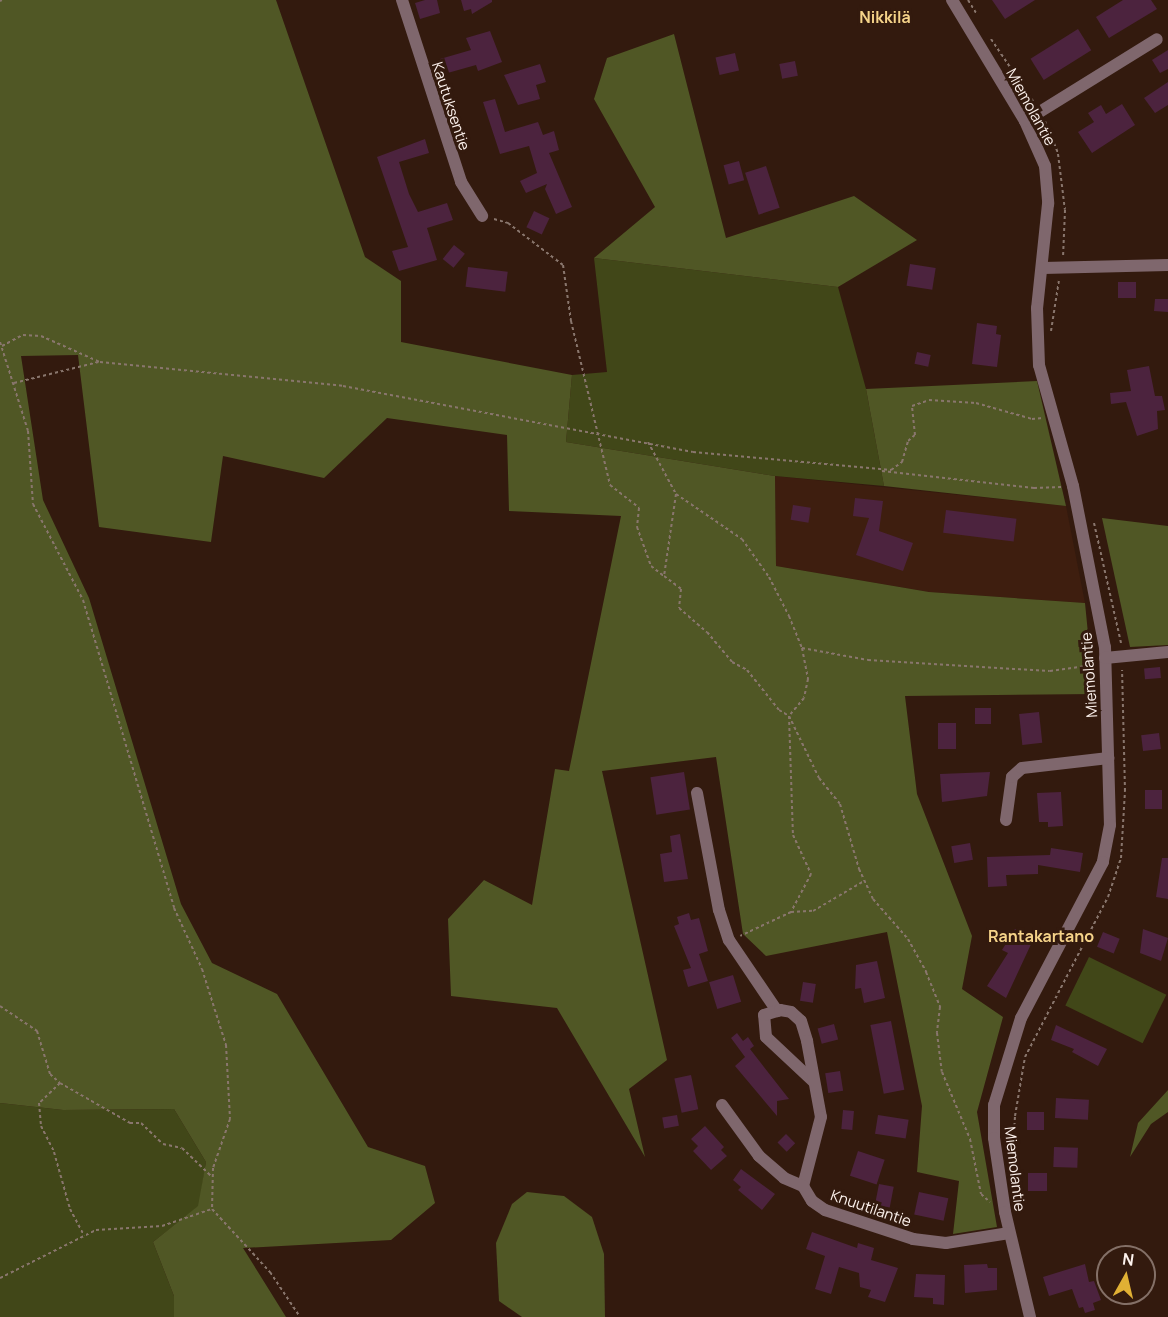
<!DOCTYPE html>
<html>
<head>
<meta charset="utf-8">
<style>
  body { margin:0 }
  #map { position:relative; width:1168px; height:1317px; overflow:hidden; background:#331a0e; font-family:Manrope,sans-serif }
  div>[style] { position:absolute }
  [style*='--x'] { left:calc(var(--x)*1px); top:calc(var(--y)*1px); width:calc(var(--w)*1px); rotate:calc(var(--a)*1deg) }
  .built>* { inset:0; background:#3e1e0f }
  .green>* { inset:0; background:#414718; transform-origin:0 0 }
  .forest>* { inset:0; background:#505725 }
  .building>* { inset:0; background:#4c233e; transform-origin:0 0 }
  .path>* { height:2px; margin-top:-1px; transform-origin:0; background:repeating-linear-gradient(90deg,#89766d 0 3px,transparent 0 6px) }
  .street>* { height:12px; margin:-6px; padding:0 6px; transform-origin:6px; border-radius:6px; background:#7f676d }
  span { translate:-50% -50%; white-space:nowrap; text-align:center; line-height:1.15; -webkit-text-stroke:6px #331a0e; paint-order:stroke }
  .street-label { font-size:15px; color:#fdf2ed }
  .neighbourhood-label { font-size:16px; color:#f5d389; font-weight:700 }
  .north { position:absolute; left:1096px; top:1245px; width:60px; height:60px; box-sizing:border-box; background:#331a0e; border:2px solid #847067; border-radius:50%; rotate:8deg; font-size:16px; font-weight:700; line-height:24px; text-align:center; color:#fdf2ed }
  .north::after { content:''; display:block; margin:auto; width:21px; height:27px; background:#e0b034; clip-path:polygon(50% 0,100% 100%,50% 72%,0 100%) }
</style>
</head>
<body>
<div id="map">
  <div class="built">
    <i style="clip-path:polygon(775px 476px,1066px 506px,1085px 603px,929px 592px,776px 566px)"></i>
  </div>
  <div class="green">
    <i style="clip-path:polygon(594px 258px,838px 287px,866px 389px,884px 486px,775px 476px,566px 442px,572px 375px,607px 372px)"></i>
    <i style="left:1089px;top:957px;width:86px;height:54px;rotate:26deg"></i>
    <i style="clip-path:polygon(0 1103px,63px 1110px,174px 1109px,206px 1162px,199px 1206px,153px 1242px,174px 1296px,174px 1317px,0 1317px)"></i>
  </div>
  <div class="forest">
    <i style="clip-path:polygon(0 0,276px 0,365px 257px,401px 281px,401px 342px,572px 375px,566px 442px,775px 476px,776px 566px,929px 592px,1085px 603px,1094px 694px,905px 696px,917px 794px,972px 936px,962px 989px,1003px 1017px,977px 1112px,997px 1227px,953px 1234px,959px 1181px,917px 1172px,922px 1106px,887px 932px,766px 956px,743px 934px,716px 757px,602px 771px,667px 1060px,629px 1089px,645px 1157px,557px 1008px,451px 996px,448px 919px,484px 880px,532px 905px,555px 769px,569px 771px,621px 516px,509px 511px,507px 435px,387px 418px,324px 478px,223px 456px,211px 542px,99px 527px,78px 355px,21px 356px,43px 500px,89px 598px,181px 904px,212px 963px,277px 994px,368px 1147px,425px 1166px,435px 1203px,391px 1240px,243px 1248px,286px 1317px,174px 1317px,174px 1296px,153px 1242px,198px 1206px,206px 1162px,174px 1109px,63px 1110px,0 1103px)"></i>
    <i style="clip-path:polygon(674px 34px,726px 238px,854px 196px,917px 240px,838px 287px,594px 258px,655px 207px,594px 99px,607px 58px)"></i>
    <i style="clip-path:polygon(1037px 381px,1066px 506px,884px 486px,866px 389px)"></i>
    <i style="clip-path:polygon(1102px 518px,1168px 526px,1168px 645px,1130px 647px)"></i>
    <i style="clip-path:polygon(1168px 1090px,1168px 1112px,1151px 1124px,1130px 1157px,1138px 1123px)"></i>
    <i style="clip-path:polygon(527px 1192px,564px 1196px,592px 1217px,604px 1254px,605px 1317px,522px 1317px,499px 1301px,496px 1243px,512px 1204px)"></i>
  </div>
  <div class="building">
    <i style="clip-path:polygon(425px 0,437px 0,440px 13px,420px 19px,415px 3px)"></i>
    <i style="clip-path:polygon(461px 0,492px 0,492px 2px,472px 14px,471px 9px,464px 11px)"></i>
    <i style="clip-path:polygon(992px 0,1035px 0,1005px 19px)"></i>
    <i style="clip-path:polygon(1123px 0,1151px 0,1157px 9px,1109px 38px,1096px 17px)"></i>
    <i style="left:1078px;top:29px;width:25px;height:56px;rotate:58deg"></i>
    <i style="clip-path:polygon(490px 31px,502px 62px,478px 71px,476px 65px,444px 74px,440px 59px,471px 50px,466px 38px)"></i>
    <i style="clip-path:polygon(1168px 50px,1168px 69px,1160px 73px,1152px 60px)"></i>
    <i style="left:735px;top:53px;width:18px;height:20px;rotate:77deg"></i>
    <i style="left:795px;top:61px;width:15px;height:16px;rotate:79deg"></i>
    <i style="clip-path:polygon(540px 64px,546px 82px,536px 85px,540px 99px,518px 105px,504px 75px)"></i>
    <i style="clip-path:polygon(1168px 82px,1168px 105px,1155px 113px,1144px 98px)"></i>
    <i style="clip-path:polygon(495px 99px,505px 132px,538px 122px,543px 135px,554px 131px,559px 150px,549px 153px,572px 207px,556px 214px,545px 189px,547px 184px,526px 193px,520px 181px,537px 173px,529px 146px,500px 154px,483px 102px)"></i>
    <i style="clip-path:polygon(1122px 104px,1135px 125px,1092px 153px,1078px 132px,1094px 122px,1088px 113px,1101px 105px,1106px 114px)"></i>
    <i style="clip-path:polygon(425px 139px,429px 153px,399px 162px,409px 194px,418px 212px,447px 203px,453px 220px,427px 228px,437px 260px,399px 271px,392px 251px,408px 247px,377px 157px)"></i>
    <i style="left:739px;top:161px;width:20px;height:16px;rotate:75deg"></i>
    <i style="left:766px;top:166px;width:44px;height:22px;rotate:72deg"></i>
    <i style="left:534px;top:211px;width:17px;height:18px;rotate:25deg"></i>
    <i style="left:454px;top:245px;width:14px;height:18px;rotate:39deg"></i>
    <i style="left:910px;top:264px;width:26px;height:22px;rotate:9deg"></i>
    <i style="left:468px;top:267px;width:40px;height:20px;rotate:7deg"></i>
    <i style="left:1118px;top:282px;width:18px;height:16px"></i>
    <i style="clip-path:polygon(1155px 299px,1168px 299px,1168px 312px,1154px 311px)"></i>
    <i style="clip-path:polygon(977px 323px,997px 326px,996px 334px,1001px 335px,997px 367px,972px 364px)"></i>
    <i style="left:917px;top:352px;width:14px;height:12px;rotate:12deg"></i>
    <i style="clip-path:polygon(1149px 366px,1155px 396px,1162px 396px,1165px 410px,1157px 411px,1158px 429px,1137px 436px,1126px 402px,1111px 404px,1110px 393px,1131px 391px,1127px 370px)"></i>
    <i style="clip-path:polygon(855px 498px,883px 501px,879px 531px,913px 543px,903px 571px,856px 555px,869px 518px,853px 516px)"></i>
    <i style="left:793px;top:505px;width:18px;height:15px;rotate:9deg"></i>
    <i style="left:946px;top:510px;width:71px;height:23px;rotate:7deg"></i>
    <i style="left:1160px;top:667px;width:11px;height:16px;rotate:85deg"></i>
    <i style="left:991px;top:708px;width:16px;height:16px;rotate:90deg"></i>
    <i style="left:1039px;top:712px;width:31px;height:20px;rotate:84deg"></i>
    <i style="left:938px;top:723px;width:18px;height:26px"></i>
    <i style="left:1159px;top:733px;width:16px;height:18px;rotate:83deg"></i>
    <i style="left:684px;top:772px;width:38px;height:34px;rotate:81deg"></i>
    <i style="clip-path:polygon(990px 772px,987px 796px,942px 802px,940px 774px)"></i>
    <i style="left:1145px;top:790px;width:17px;height:19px"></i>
    <i style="clip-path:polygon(1061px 792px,1063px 826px,1048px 827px,1048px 822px,1039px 822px,1037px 793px)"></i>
    <i style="clip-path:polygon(680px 834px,688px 879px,664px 882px,660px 854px,672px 852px,670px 836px)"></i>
    <i style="left:970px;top:843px;width:17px;height:19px;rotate:80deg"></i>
    <i style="clip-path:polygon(1051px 848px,1083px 853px,1080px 872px,1038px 865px,1038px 874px,1006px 875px,1007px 886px,988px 887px,987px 857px,1050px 855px)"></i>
    <i style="clip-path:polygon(1162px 858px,1168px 858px,1168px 899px,1156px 897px)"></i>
    <i style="clip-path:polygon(689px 913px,691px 920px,699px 918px,708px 951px,699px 954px,708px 981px,688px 987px,683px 970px,691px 968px,674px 926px,679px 924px,677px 917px)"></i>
    <i style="clip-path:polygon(1015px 929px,1033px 940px,1006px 998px,987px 986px,1008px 953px,1002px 950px)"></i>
    <i style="clip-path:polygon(1143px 929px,1168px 938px,1161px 961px,1140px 953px)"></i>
    <i style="left:1103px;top:932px;width:18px;height:16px;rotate:22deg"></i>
    <i style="clip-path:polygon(877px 961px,885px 998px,864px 1003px,861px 988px,855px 989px,856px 965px)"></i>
    <i style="left:733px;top:975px;width:28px;height:25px;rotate:73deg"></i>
    <i style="left:803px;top:982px;width:13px;height:19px;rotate:9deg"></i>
    <i style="left:891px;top:1021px;width:70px;height:21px;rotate:79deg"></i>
    <i style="left:834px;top:1024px;width:16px;height:17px;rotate:75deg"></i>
    <i style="clip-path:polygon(1056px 1025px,1107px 1049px,1098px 1066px,1072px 1052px,1074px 1049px,1051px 1040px)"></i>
    <i style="clip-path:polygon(737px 1033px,743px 1041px,748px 1037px,754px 1046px,750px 1049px,789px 1099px,777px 1101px,777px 1116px,735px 1066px,745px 1057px,731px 1038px)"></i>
    <i style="left:840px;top:1071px;width:20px;height:15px;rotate:81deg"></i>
    <i style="left:691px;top:1075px;width:35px;height:17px;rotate:78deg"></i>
    <i style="left:1056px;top:1098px;width:33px;height:20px;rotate:3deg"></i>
    <i style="left:843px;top:1110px;width:11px;height:19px;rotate:5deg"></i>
    <i style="left:1027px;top:1112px;width:17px;height:18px"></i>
    <i style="left:677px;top:1115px;width:11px;height:15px;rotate:80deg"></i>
    <i style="left:878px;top:1115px;width:31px;height:19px;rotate:9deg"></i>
    <i style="clip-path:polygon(705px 1126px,724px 1147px,721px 1150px,727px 1156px,711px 1170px,693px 1151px,698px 1146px,691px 1139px)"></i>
    <i style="left:786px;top:1134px;width:13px;height:12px;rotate:45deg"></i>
    <i style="left:1054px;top:1147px;width:24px;height:20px;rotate:2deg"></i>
    <i style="left:858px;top:1151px;width:28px;height:26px;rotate:18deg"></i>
    <i style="clip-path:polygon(741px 1169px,775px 1194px,762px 1210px,738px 1190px,741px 1187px,733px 1180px)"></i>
    <i style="left:1028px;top:1173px;width:19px;height:18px"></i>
    <i style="left:879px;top:1184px;width:15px;height:21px;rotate:11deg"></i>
    <i style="left:919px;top:1192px;width:30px;height:23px;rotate:12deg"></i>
    <i style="clip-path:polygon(812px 1232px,857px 1248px,858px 1243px,874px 1248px,871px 1260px,898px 1268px,885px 1302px,868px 1297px,871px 1290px,860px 1287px,859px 1273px,839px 1267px,831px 1294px,815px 1289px,825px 1256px,806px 1249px)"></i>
    <i style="clip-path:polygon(987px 1264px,988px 1268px,997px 1268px,997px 1290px,965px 1293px,964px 1265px)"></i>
    <i style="clip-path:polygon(1085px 1264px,1089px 1282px,1094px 1281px,1101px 1300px,1093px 1303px,1095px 1310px,1085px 1313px,1083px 1307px,1079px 1308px,1072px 1289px,1049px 1296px,1043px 1277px)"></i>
    <i style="clip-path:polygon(916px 1274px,945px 1275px,944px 1305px,933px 1304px,933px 1298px,914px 1297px)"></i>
  </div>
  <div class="path">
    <i style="--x:968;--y:0;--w:15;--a:58"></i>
    <i style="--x:0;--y:1;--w:2;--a:-27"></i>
    <i style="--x:991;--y:39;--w:75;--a:55.9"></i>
    <i style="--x:1045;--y:121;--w:35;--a:68"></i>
    <i style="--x:1058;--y:154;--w:56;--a:82.9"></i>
    <i style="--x:1065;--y:210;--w:47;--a:92.4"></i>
    <i style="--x:494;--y:219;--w:15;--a:16"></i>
    <i style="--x:508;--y:223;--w:69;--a:37.4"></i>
    <i style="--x:563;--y:265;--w:57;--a:81.9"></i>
    <i style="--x:571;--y:321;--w:169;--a:76.6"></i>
    <i style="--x:610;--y:485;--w:37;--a:38"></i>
    <i style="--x:639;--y:508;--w:19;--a:96"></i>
    <i style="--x:637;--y:527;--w:41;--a:70.3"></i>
    <i style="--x:651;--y:566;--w:16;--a:38"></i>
    <i style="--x:1051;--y:331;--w:52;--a:-81.1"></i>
    <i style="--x:0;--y:342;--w:93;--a:72.5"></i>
    <i style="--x:28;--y:431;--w:73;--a:86.1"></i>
    <i style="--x:33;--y:504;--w:108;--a:62.5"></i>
    <i style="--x:83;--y:600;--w:321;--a:73.5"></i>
    <i style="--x:174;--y:908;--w:67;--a:65.3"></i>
    <i style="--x:202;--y:969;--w:80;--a:72.5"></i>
    <i style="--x:226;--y:1045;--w:74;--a:86.9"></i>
    <i style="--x:230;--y:1119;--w:52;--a:109.1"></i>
    <i style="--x:213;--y:1168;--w:41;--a:91.4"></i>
    <i style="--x:212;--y:1209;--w:86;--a:47.4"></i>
    <i style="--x:270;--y:1272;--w:54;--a:56.3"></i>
    <i style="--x:2;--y:346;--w:24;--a:-28"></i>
    <i style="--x:23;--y:335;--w:18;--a:3"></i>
    <i style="--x:41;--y:336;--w:64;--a:23.8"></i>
    <i style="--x:100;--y:362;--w:244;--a:5.6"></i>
    <i style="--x:343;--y:386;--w:356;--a:10.7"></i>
    <i style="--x:693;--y:452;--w:199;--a:5.2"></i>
    <i style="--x:891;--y:470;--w:14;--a:-36"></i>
    <i style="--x:902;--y:462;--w:22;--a:-74"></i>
    <i style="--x:908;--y:441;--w:9;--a:-41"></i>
    <i style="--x:915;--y:435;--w:29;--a:-96"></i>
    <i style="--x:912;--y:406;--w:18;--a:-19"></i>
    <i style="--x:929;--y:400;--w:47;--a:3.7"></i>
    <i style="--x:976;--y:403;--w:58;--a:15.9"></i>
    <i style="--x:1032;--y:419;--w:11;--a:-5"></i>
    <i style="--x:14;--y:383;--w:87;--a:-14"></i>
    <i style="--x:648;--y:442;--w:59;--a:61.7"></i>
    <i style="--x:676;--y:494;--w:80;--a:34.3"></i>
    <i style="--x:742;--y:539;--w:47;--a:54.6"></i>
    <i style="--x:769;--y:577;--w:44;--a:62.9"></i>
    <i style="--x:789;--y:616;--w:35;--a:68"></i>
    <i style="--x:802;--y:648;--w:32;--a:79"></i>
    <i style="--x:808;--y:679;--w:19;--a:102"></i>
    <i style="--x:804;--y:698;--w:23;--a:130"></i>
    <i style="--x:789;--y:716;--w:69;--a:64.2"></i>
    <i style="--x:819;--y:778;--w:33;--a:51"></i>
    <i style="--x:840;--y:804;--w:68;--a:73.7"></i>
    <i style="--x:859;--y:869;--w:33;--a:65"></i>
    <i style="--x:873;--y:899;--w:53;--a:48.8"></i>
    <i style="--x:908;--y:939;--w:38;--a:61"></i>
    <i style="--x:926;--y:972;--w:38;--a:68"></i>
    <i style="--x:940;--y:1007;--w:26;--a:97"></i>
    <i style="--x:937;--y:1033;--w:39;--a:83"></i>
    <i style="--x:942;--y:1072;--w:73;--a:67.3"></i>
    <i style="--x:970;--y:1139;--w:56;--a:78.7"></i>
    <i style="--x:981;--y:1194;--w:12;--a:42"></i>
    <i style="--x:882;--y:471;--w:153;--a:6.4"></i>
    <i style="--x:1034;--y:488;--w:27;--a:-2"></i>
    <i style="--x:676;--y:494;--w:83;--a:98.3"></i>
    <i style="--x:664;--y:576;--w:21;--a:37"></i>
    <i style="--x:681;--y:589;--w:19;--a:96"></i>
    <i style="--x:679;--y:608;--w:37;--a:41"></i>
    <i style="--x:707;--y:632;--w:39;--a:50"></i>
    <i style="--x:732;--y:662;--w:17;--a:28"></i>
    <i style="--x:747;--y:670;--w:51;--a:51.3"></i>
    <i style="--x:779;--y:710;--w:12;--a:31"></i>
    <i style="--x:789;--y:716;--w:119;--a:88.1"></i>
    <i style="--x:793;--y:835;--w:43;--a:65.2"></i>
    <i style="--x:811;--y:874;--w:43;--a:117.8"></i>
    <i style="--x:791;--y:912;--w:56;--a:154.8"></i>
    <i style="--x:1094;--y:523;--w:123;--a:77.3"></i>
    <i style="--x:802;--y:648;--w:67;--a:10.3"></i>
    <i style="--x:868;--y:660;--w:182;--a:3.5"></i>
    <i style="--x:1050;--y:671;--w:44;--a:-7.8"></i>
    <i style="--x:791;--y:912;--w:22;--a:-3"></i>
    <i style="--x:813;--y:911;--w:59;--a:-30.5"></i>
    <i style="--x:0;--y:1006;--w:45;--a:34"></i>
    <i style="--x:37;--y:1031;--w:45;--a:73.2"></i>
    <i style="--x:50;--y:1074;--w:13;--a:42"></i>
    <i style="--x:60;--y:1083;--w:81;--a:29.7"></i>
    <i style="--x:130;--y:1123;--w:11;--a:0"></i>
    <i style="--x:141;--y:1123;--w:30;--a:44"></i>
    <i style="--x:163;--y:1144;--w:19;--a:12"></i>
    <i style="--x:182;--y:1148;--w:40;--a:44"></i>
    <i style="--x:60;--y:1083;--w:29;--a:136"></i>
    <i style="--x:39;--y:1103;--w:23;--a:85"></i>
    <i style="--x:41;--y:1126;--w:29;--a:63"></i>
    <i style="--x:54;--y:1152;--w:59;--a:74.3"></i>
    <i style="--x:70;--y:1209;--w:30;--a:62"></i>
    <i style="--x:1012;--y:1168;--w:52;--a:-86.7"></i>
    <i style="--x:1015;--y:1116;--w:60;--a:-80.4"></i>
    <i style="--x:1025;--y:1057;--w:180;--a:-62.6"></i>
    <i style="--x:1108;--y:897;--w:41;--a:-71.6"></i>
    <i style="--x:1121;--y:858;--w:67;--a:-86.6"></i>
    <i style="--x:1125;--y:791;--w:121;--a:-91.4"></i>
    <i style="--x:0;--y:1278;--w:107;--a:-26.6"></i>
    <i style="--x:96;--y:1230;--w:66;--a:-3.5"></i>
    <i style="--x:162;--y:1226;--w:53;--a:-18.8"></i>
  </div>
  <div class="street">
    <i style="--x:402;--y:0;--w:191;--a:72"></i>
    <i style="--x:461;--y:182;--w:40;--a:58"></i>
    <i style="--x:952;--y:0;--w:141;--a:58.9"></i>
    <i style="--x:1025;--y:121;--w:49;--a:66"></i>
    <i style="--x:1045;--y:166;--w:38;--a:85"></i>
    <i style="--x:1048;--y:204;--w:105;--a:96"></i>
    <i style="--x:1037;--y:308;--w:57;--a:88"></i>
    <i style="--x:1039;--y:365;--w:126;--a:74.3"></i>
    <i style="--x:1073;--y:486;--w:164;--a:78.8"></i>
    <i style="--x:1105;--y:647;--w:178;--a:88.4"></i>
    <i style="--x:1110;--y:825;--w:38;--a:101"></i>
    <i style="--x:1103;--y:862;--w:176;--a:117.7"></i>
    <i style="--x:1021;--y:1018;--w:91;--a:107.2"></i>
    <i style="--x:994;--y:1105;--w:33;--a:90"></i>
    <i style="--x:994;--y:1138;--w:75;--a:81.5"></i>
    <i style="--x:1005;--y:1212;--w:108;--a:76.6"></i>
    <i style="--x:1025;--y:121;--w:155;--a:-31.8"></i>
    <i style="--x:1043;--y:268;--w:125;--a:-1.4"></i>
    <i style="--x:1105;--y:658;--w:63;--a:-5.4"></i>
    <i style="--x:697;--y:793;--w:119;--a:79.4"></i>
    <i style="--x:719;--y:910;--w:32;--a:72"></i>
    <i style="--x:729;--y:940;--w:86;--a:55.9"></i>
    <i style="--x:1006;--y:820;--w:43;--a:-82.1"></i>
    <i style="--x:1012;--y:777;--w:13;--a:-42"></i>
    <i style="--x:1022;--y:768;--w:87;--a:-6.6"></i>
    <i style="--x:814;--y:1082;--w:66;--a:-136.8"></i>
    <i style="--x:766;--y:1037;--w:22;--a:-95"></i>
    <i style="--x:764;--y:1015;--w:17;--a:-17"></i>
    <i style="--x:780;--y:1010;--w:11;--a:10"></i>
    <i style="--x:791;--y:1012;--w:13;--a:42"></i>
    <i style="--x:801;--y:1021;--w:21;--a:73"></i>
    <i style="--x:807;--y:1041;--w:77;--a:79.6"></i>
    <i style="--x:821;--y:1117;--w:71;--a:104.6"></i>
    <i style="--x:803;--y:1186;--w:17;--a:59"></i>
    <i style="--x:812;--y:1201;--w:16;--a:35"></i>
    <i style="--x:825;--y:1210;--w:93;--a:18.2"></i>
    <i style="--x:913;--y:1239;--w:33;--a:7"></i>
    <i style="--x:946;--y:1243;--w:64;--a:-9"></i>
    <i style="--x:722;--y:1105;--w:63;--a:54"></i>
    <i style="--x:759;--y:1156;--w:33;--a:41"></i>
    <i style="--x:784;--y:1178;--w:21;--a:23"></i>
  </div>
  <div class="street-label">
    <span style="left:451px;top:106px;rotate:72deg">Kautuksentie</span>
    <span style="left:1031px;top:107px;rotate:61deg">Miemolantie</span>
    <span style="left:1089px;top:675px;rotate:-94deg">Miemolantie</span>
    <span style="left:1015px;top:1169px;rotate:83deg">Miemolantie</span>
    <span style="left:871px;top:1208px;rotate:19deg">Knuutilantie</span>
  </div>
  <div class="neighbourhood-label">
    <span style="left:885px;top:17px">Nikkilä</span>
    <span style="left:1041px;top:936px">Rantakartano</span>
  </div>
  <div class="north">N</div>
</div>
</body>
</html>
